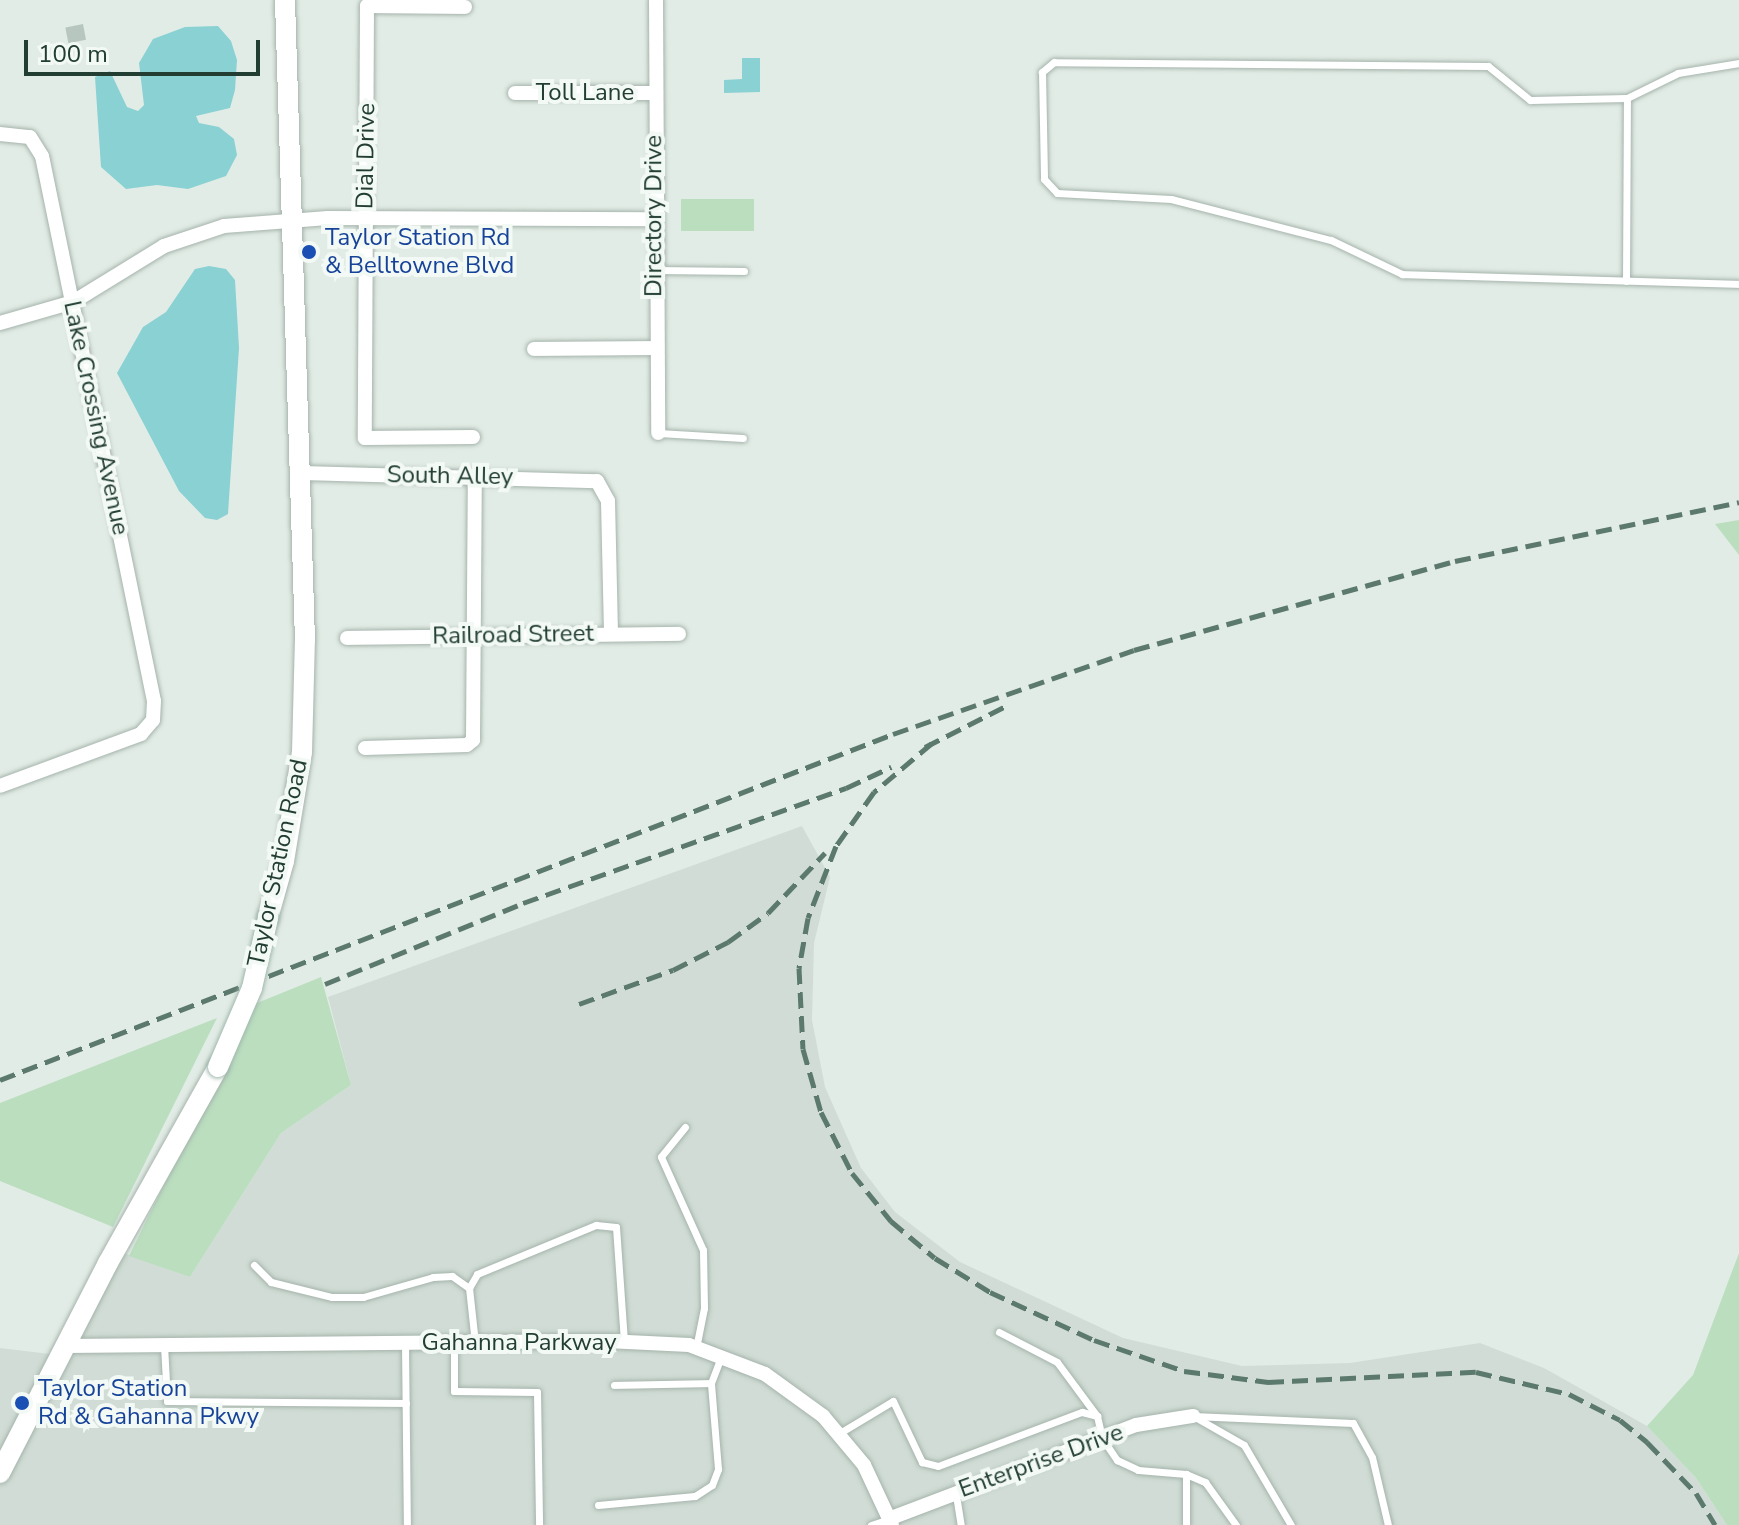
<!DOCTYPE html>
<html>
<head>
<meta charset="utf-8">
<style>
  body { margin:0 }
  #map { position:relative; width:1739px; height:1525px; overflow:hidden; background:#e2ece6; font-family:"Nunito Sans",sans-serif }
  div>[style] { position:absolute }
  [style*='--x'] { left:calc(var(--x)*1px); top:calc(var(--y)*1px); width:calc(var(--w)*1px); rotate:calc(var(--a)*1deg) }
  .built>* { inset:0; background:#d0dcd5 }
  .green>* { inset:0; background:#bbdebf; transform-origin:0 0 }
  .water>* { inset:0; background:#89d1d2 }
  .building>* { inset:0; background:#b7c7bf; transform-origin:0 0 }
  .roads { filter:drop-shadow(0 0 2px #a5b4ac) drop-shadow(0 0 2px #a5b4ac) }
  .service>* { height:7px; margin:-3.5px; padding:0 3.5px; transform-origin:3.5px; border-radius:3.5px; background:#fff }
  .minor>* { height:14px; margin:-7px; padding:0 7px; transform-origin:7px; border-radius:7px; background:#fff }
  .secondary>* { height:20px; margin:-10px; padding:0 10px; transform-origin:10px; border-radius:10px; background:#fff }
  .rail>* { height:5px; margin-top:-2.5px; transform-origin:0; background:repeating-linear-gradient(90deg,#5c796e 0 16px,transparent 0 24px) }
  .bridges { filter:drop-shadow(0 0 2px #a0b8ad) drop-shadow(0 0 2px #a0b8ad) }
  .secondary-bridge>* { height:20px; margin:-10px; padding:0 10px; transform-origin:10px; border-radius:10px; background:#fff }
  .dots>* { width:22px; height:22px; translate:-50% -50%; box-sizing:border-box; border:4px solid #f3f9f5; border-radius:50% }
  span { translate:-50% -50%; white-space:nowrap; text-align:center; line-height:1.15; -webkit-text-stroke:8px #f3f9f5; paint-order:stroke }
  .street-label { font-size:24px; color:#223e32 }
  .transit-label { font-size:24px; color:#164399 }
  .left { translate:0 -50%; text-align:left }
  .scale { position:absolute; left:24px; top:40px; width:236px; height:36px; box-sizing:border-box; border:4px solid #223e32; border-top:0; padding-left:10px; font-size:24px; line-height:28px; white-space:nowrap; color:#223e32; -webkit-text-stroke:6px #f3f9f5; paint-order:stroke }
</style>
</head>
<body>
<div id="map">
  <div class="built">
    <i style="clip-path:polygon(802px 826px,830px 877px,814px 943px,812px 1020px,825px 1087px,861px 1168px,895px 1212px,960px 1262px,1123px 1338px,1242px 1366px,1350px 1363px,1480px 1343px,1544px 1368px,1647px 1426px,1696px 1478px,1727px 1525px,0 1525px,0 1348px,50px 1354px,107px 1247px,190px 1277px,281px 1133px,351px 1085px,328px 997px)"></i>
  </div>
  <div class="green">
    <i style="left:754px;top:199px;width:32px;height:73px;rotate:90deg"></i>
    <i style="clip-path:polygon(1739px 520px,1739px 555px,1715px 524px)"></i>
    <i style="clip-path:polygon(321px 977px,351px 1085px,281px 1133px,190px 1277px,129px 1256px,252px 1005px)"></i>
    <i style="clip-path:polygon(217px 1018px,113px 1227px,0 1181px,0 1103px)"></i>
    <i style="clip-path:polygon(1739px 1253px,1739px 1525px,1727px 1525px,1696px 1478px,1647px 1426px,1693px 1375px)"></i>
  </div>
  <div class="water">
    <i style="clip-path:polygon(218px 26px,231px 41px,237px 60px,235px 90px,230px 108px,196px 116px,199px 123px,219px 127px,234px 139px,237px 155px,226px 176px,188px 189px,157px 185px,126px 189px,101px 167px,95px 77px,110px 71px,127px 107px,138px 111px,144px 105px,139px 63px,153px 39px,185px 27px)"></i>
    <i style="clip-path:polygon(742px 58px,760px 58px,760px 92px,724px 93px,724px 80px,742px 79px)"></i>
    <i style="clip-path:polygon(209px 266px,226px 269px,235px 280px,239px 348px,228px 514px,217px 520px,205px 518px,179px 491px,117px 373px,143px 327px,166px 312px,195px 269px)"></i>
  </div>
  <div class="building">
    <i style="left:83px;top:24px;width:16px;height:18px;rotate:79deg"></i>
  </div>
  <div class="roads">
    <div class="service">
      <i style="--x:1739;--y:63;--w:62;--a:170.7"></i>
      <i style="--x:1678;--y:73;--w:57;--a:153.9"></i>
      <i style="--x:1627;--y:98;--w:97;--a:178.8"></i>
      <i style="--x:1530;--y:100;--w:54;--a:-141"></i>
      <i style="--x:1488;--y:66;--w:434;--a:-179.5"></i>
      <i style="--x:1054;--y:62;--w:16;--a:140"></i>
      <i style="--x:1042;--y:72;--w:107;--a:88.9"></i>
      <i style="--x:1044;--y:179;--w:19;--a:47"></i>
      <i style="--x:1057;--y:193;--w:114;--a:3"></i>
      <i style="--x:1171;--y:199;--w:165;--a:14.4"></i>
      <i style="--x:1331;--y:240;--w:79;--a:25.6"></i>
      <i style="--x:1402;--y:274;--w:337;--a:1.7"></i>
      <i style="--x:658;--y:270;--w:86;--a:0.7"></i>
      <i style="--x:1626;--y:281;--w:183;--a:-89.7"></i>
      <i style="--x:658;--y:433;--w:85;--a:3.4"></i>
      <i style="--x:685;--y:1127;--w:38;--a:129"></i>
      <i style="--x:661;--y:1157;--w:102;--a:65.7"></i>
      <i style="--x:703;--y:1250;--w:58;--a:89"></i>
      <i style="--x:704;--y:1308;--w:41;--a:101.3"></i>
      <i style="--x:254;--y:1265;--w:24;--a:45"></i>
      <i style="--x:271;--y:1282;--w:63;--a:13.8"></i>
      <i style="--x:332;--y:1297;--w:31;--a:0"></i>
      <i style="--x:363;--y:1297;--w:73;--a:-15.9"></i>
      <i style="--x:433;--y:1277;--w:19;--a:-3"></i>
      <i style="--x:452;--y:1276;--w:21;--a:35"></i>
      <i style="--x:999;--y:1332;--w:65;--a:27.3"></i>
      <i style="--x:1057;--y:1362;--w:67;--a:53.5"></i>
      <i style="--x:405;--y:1343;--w:182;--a:89.4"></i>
      <i style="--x:454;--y:1343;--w:48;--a:90"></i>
      <i style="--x:454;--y:1391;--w:83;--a:0.7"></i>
      <i style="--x:537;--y:1392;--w:133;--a:89.1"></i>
      <i style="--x:475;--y:1343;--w:55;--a:-96.2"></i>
      <i style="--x:469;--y:1288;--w:16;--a:-60"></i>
      <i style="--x:477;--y:1274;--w:129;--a:-22.4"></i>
      <i style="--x:596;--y:1225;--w:20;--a:6"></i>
      <i style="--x:616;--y:1227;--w:115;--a:86"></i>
      <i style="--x:164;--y:1345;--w:56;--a:86.9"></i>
      <i style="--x:167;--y:1401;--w:239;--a:0.5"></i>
      <i style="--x:614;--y:1385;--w:97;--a:-1.2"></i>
      <i style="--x:1193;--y:1416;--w:160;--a:2.5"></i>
      <i style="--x:1353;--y:1423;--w:39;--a:61"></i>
      <i style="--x:1372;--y:1457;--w:70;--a:76.8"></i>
      <i style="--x:1195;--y:1417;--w:56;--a:29.7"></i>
      <i style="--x:1244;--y:1445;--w:93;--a:59.6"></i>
      <i style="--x:838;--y:1434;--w:64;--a:-31"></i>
      <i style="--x:893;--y:1401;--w:68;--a:64.6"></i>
      <i style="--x:922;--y:1462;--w:16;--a:14"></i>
      <i style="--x:938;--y:1466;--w:154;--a:-20.6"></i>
      <i style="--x:1082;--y:1412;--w:16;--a:15"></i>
      <i style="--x:1097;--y:1416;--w:23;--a:77"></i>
      <i style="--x:1102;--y:1438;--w:27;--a:56"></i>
      <i style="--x:1117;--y:1460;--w:23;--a:25"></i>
      <i style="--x:1138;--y:1470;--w:48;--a:4.8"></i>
      <i style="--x:1186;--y:1474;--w:21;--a:23"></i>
      <i style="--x:1205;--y:1482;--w:53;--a:54.2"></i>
      <i style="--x:956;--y:1495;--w:30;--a:81"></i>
      <i style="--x:598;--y:1505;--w:97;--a:-5.3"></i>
      <i style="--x:695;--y:1496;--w:20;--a:-33"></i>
      <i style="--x:712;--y:1485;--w:17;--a:-69"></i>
      <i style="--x:718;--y:1469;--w:86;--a:-94.7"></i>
      <i style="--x:711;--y:1383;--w:28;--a:-69"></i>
      <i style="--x:871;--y:1525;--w:19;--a:-18"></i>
      <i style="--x:1186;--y:1525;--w:51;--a:-90"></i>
    </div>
    <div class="minor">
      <i style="--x:656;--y:0;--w:433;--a:89.7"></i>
      <i style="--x:465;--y:7;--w:98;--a:-179.4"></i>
      <i style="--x:367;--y:6;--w:432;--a:90.3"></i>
      <i style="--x:365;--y:438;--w:108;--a:-0.5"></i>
      <i style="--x:515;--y:93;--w:140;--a:0"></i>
      <i style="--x:0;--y:134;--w:30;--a:6"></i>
      <i style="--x:30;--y:137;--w:22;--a:58"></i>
      <i style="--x:42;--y:156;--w:556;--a:78.39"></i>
      <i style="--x:154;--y:701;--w:19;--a:93"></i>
      <i style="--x:153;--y:720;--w:18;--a:131"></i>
      <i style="--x:141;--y:734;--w:150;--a:159.8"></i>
      <i style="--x:0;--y:323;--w:76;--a:-16"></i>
      <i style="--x:73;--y:302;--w:107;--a:-31.6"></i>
      <i style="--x:164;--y:246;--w:63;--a:-18.4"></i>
      <i style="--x:224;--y:226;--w:104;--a:-4.4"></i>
      <i style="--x:328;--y:218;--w:325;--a:0.2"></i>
      <i style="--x:534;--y:349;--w:120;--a:-0.5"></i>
      <i style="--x:302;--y:473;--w:295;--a:1.6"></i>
      <i style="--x:597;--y:481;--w:23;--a:61"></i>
      <i style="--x:608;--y:501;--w:133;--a:88.7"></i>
      <i style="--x:347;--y:638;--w:332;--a:-0.7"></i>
      <i style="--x:365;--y:748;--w:102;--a:-1.7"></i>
      <i style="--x:467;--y:745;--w:8;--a:-40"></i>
      <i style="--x:473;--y:740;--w:264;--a:-89.6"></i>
      <i style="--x:66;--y:1346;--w:541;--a:-0.53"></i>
      <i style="--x:607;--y:1341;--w:82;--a:2.8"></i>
      <i style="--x:689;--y:1345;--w:81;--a:20.9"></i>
      <i style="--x:765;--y:1374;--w:72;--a:35.9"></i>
      <i style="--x:823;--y:1416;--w:64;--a:50.1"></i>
      <i style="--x:864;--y:1465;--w:66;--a:65"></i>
      <i style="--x:891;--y:1518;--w:262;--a:-20.8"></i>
      <i style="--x:1136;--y:1425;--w:58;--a:-9"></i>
    </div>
    <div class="secondary">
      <i style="--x:268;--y:918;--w:59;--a:-74.3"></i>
      <i style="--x:284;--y:861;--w:110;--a:-80.6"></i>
      <i style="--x:302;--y:752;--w:111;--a:-88.5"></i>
      <i style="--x:305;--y:641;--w:641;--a:-91.79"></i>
      <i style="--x:0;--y:1473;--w:236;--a:-62.8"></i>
      <i style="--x:108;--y:1263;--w:225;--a:-60.7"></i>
    </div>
  </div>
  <div class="rail">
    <i style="--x:932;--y:743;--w:76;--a:139.8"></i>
    <i style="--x:874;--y:792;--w:66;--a:125.1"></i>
    <i style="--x:836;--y:846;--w:77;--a:111.3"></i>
    <i style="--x:808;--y:918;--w:51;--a:100.2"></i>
    <i style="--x:799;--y:968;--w:81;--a:87.2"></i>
    <i style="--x:803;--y:1049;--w:66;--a:74.1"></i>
    <i style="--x:821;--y:1112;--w:68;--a:63.1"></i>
    <i style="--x:852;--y:1173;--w:62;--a:50.9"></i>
    <i style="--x:891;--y:1221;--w:57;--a:40.1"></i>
    <i style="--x:935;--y:1258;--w:65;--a:31.7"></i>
    <i style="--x:990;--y:1292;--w:115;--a:24.8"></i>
    <i style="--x:1094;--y:1340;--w:95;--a:19"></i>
    <i style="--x:1184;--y:1371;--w:85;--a:7.5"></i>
    <i style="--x:1268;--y:1382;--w:208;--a:-2.8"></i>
    <i style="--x:1476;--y:1372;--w:96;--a:13.3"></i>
    <i style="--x:1569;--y:1394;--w:57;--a:27"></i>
    <i style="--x:1620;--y:1420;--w:35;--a:39"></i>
    <i style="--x:1647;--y:1442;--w:71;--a:46.1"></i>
    <i style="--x:1696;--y:1493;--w:37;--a:59"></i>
    <i style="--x:925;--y:747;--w:89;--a:-26.9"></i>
    <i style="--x:325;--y:984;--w:214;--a:-22.2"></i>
    <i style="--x:523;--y:903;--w:343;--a:-19.6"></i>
    <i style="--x:846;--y:788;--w:50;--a:-25"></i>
    <i style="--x:579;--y:1004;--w:100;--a:-19.9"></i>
    <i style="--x:673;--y:970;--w:62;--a:-27"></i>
    <i style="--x:728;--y:942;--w:49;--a:-35.9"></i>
    <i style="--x:768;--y:913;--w:83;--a:-46.5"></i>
    <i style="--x:0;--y:1080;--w:958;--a:-21.18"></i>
    <i style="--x:893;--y:734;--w:255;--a:-19.2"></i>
    <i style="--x:1134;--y:650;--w:333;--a:-15.5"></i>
    <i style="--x:1455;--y:561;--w:290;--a:-11.7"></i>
  </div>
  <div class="bridges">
    <div class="secondary-bridge">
      <i style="--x:218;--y:1067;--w:86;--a:-66.7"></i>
      <i style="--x:252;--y:988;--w:72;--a:-77.1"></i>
    </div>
  </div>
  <div class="dots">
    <i style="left:309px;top:252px;background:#1a4fb4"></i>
    <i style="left:22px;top:1403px;background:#1a4fb4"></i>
  </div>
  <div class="street-label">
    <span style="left:585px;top:93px">Toll Lane</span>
    <span style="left:366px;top:156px;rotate:-89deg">Dial Drive</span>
    <span style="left:654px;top:216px;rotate:-90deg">Directory Drive</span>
    <span style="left:96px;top:418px;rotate:78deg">Lake Crossing Avenue</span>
    <span style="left:450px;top:476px;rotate:1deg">South Alley</span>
    <span style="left:513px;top:635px;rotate:-1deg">Railroad Street</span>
    <span style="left:278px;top:863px;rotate:-78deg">Taylor Station Road</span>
    <span style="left:519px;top:1343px">Gahanna Parkway</span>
    <span style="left:1041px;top:1461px;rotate:-20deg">Enterprise Drive</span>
  </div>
  <div class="transit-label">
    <span class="left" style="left:325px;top:252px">Taylor Station Rd<br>&amp; Belltowne Blvd</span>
    <span class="left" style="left:38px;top:1403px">Taylor Station<br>Rd &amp; Gahanna Pkwy</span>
  </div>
  <div class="scale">100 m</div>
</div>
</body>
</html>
